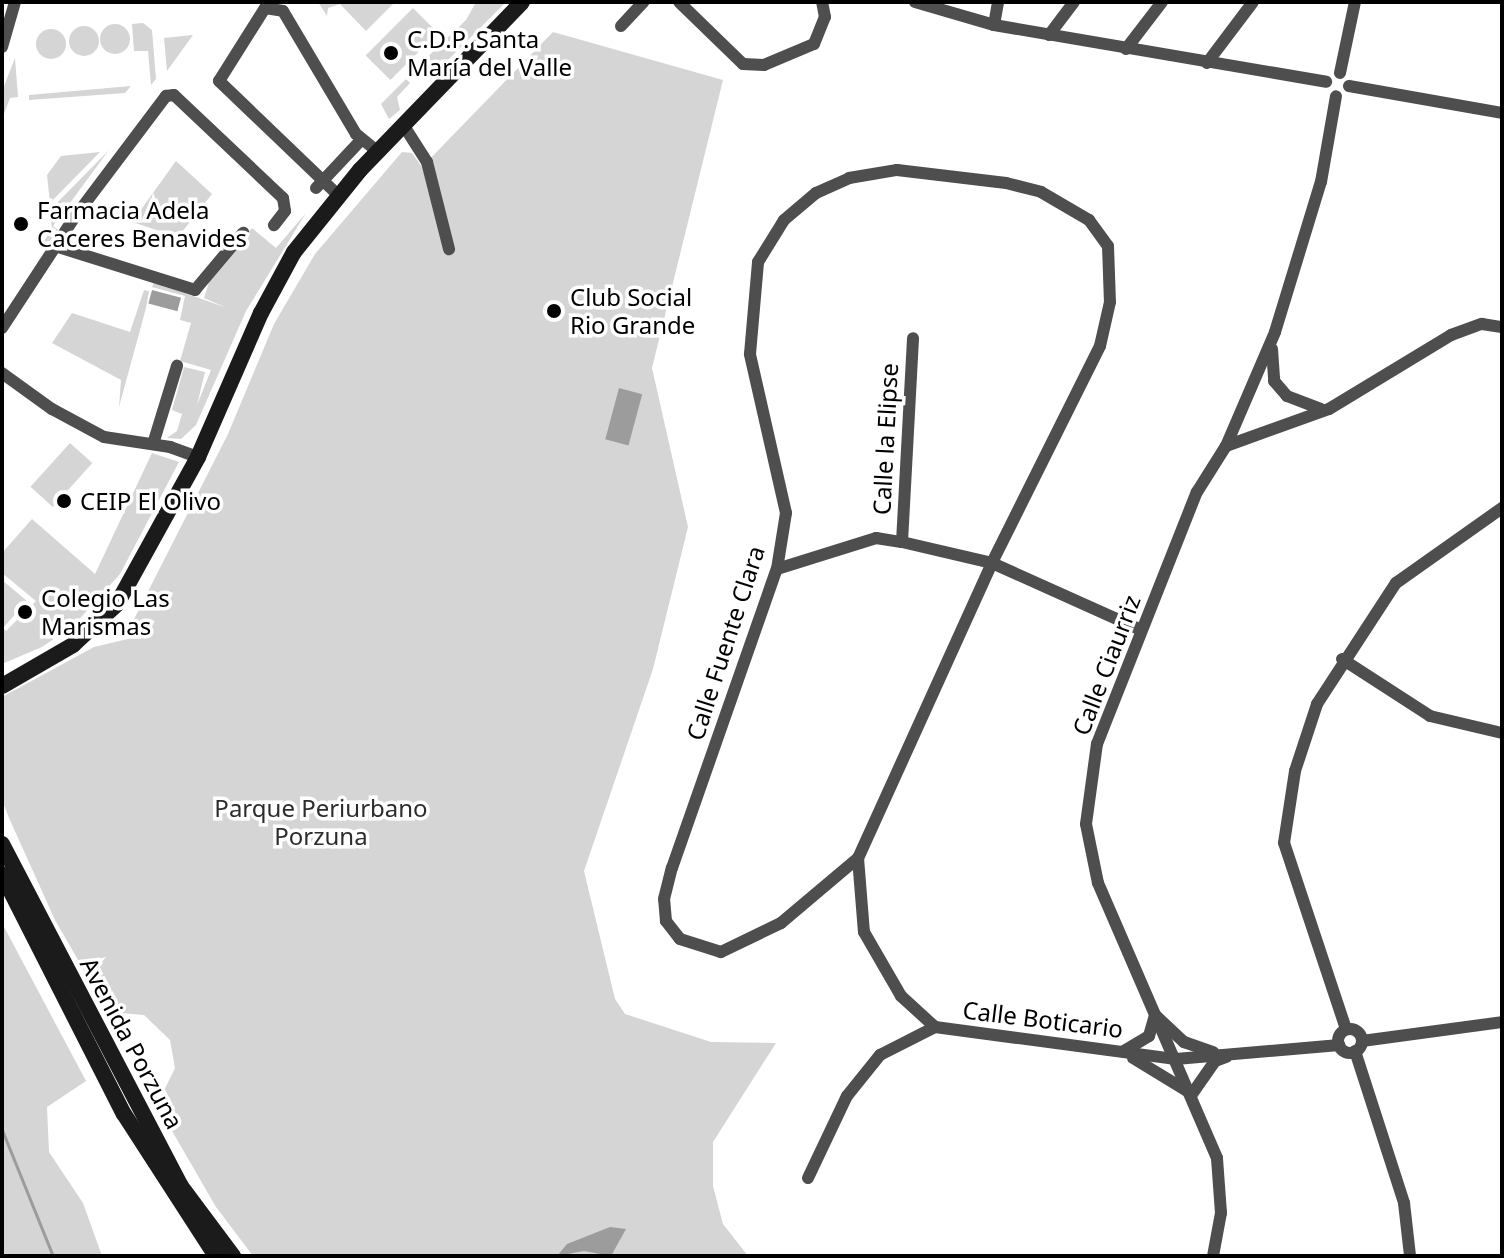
<!DOCTYPE html>
<html>
<head>
<meta charset="utf-8">
<style>
  body { margin:0 }
  #map { position:relative; width:1504px; height:1258px; overflow:hidden; background:#fff; font-family:"Noto Sans",sans-serif }
  div>[style] { position:absolute }
  [style*='--x'] { left:calc(var(--x)*1px); top:calc(var(--y)*1px); width:calc(var(--w)*1px); rotate:calc(var(--a)*1deg) }
  .green>* { inset:0; background:#d5d5d5; transform-origin:0 0 }
  .round { border-radius:50% }
  .water>* { inset:0; background:#9c9c9c; transform-origin:0 0 }
  .stream>* { height:3px; margin:-1.5px; padding:0 1.5px; transform-origin:1.5px; border-radius:1.5px; background:#9c9c9c }
  .street>* { height:12px; margin:-6px; padding:0 6px; transform-origin:6px; border-radius:6px; background:#4e4e4e }
  .street>.ring { margin:-6px; padding:0; box-sizing:content-box; background:none; border:12px solid #4e4e4e; border-radius:50% }
  .secondary>* { height:16px; margin:-8px; padding:0 8px; transform-origin:8px; border-radius:8px; background:#1b1b1b }
  .dots>* { width:22px; height:22px; translate:-50% -50%; box-sizing:border-box; border:4px solid #fff; border-radius:50% }
  span { translate:-50% -50%; white-space:nowrap; text-align:center; line-height:1.15; -webkit-text-stroke:7px #fff; paint-order:stroke }
  .poi-label { font-size:24px; color:#000 }
  .left { translate:0 -50%; text-align:left }
  .street-label { font-size:24px; color:#000 }
  .park-label { font-size:24px; color:#2c2c2c }
  .frame { position:absolute; inset:0; border:4px solid #000; pointer-events:none }
</style>
</head>
<body>
<div id="map">
  <div class="green">
    <i style="clip-path:polygon(318px 2px,395px 2px,366px 31px,340px 4px,328px 8px,327px 16px)"></i>
    <i style="clip-path:polygon(476px 2px,506px 2px,432px 76px,420px 74px,415px 69px,466px 20px)"></i>
    <i style="left:413px;top:8px;width:35px;height:67px;rotate:45deg"></i>
    <i style="clip-path:polygon(143px 23px,152px 30px,156px 79px,151px 85px,148px 51px,134px 51px,132px 24px)"></i>
    <i class="round" style="left:100px;top:24px;width:30px;height:30px"></i>
    <i class="round" style="left:69px;top:26px;width:30px;height:30px"></i>
    <i class="round" style="left:36px;top:29px;width:30px;height:30px"></i>
    <i style="clip-path:polygon(553px 32px,723px 80px,652px 368px,688px 527px,653px 669px,584px 871px,615px 999px,625px 1014px,711px 1042px,776px 1043px,713px 1142px,713px 1186px,723px 1224px,748px 1256px,253px 1256px,216px 1207px,157px 1105px,175px 1068px,170px 1040px,144px 1015px,108px 1012px,55px 920px,9px 818px,2px 800px,2px 697px,94px 647px,132px 638px,132px 623px,228px 434px,274px 324px,315px 254px,402px 152px,412px 153px,422px 167px)"></i>
    <i style="clip-path:polygon(193px 35px,185px 46px,167px 71px,164px 38px)"></i>
    <i style="clip-path:polygon(15px 58px,18px 97px,10px 98px,2px 119px,2px 91px)"></i>
    <i style="clip-path:polygon(406px 79px,410px 83px,397px 97px,400px 110px,389px 119px,381px 104px)"></i>
    <i style="clip-path:polygon(131px 86px,125px 93px,29px 100px,29px 95px)"></i>
    <i style="clip-path:polygon(109px 150px,53px 226px,58px 230px,50px 241px,43px 242px,52px 230px,50px 210px)"></i>
    <i style="clip-path:polygon(100px 152px,50px 203px,47px 175px,61px 156px)"></i>
    <i style="clip-path:polygon(176px 161px,212px 194px,178px 237px,132px 222px)"></i>
    <i style="clip-path:polygon(306px 213px,246px 311px,196px 425px,181px 439px,167px 438px,177px 431px,182px 414px,172px 410px,184px 367px,205px 372px,197px 405px,211px 370px,180px 361px,191px 323px,180px 320px,185px 296px,152px 287px,154px 282px,227px 308px,204px 298px,210px 279px,252px 228px,276px 248px)"></i>
    <i style="clip-path:polygon(144px 290px,149px 291px,146px 308px,119px 407px,121px 380px,52px 343px,72px 313px,130px 332px)"></i>
    <i style="left:70px;top:443px;width:30px;height:59px;rotate:42deg"></i>
    <i style="clip-path:polygon(152px 453px,179px 462px,120px 574px,74px 625px,42px 647px,2px 664px,2px 580px,27px 601px,3px 628px,6px 631px,36px 601px,2px 573px,2px 553px,32px 519px,95px 574px)"></i>
    <i style="clip-path:polygon(2px 923px,86px 1081px,47px 1107px,49px 1152px,83px 1203px,102px 1256px,2px 1256px)"></i>
  </div>
  <div class="water">
    <i style="left:152px;top:290px;width:30px;height:14px;rotate:15deg"></i>
    <i style="left:619px;top:388px;width:24px;height:53px;rotate:15deg"></i>
    <i style="clip-path:polygon(610px 1227px,626px 1229px,611px 1256px,584px 1251px,557px 1256px,567px 1244px)"></i>
  </div>
  <div class="stream">
    <i style="--x:2;--y:1130;--w:136;--a:68"></i>
  </div>
  <div class="street">
    <i style="--x:679;--y:2;--w:89;--a:44.1"></i>
    <i style="--x:743;--y:64;--w:21;--a:3"></i>
    <i style="--x:764;--y:65;--w:54;--a:-22.8"></i>
    <i style="--x:814;--y:44;--w:29;--a:-68"></i>
    <i style="--x:825;--y:17;--w:15;--a:-101"></i>
    <i style="--x:915;--y:2;--w:82;--a:16.2"></i>
    <i style="--x:994;--y:25;--w:337;--a:9.7"></i>
    <i style="--x:994;--y:25;--w:23;--a:-80"></i>
    <i style="--x:621;--y:26;--w:33;--a:-47"></i>
    <i style="--x:1049;--y:35;--w:41;--a:-52.9"></i>
    <i style="--x:2;--y:47;--w:47;--a:-73.9"></i>
    <i style="--x:1126;--y:49;--w:59;--a:-52.5"></i>
    <i style="--x:1207;--y:63;--w:76;--a:-53"></i>
    <i style="--x:1340;--y:73;--w:73;--a:-78.1"></i>
    <i style="--x:1349;--y:86;--w:155;--a:10"></i>
    <i style="--x:404;--y:126;--w:43;--a:57.4"></i>
    <i style="--x:427;--y:162;--w:90;--a:75.8"></i>
    <i style="--x:316;--y:188;--w:66;--a:-46.8"></i>
    <i style="--x:338;--y:195;--w:165;--a:-136.2"></i>
    <i style="--x:219;--y:81;--w:86;--a:-57.8"></i>
    <i style="--x:265;--y:8;--w:18;--a:9"></i>
    <i style="--x:283;--y:11;--w:143;--a:59.3"></i>
    <i style="--x:356;--y:134;--w:28;--a:39"></i>
    <i style="--x:55;--y:246;--w:147;--a:17.4"></i>
    <i style="--x:195;--y:290;--w:75;--a:-49.9"></i>
    <i style="--x:2;--y:328;--w:131;--a:-56.8"></i>
    <i style="--x:74;--y:218;--w:153;--a:-53"></i>
    <i style="--x:166;--y:96;--w:8;--a:-7"></i>
    <i style="--x:174;--y:95;--w:150;--a:43.4"></i>
    <i style="--x:283;--y:198;--w:13;--a:81"></i>
    <i style="--x:285;--y:211;--w:18;--a:128"></i>
    <i style="--x:1272;--y:349;--w:32;--a:86"></i>
    <i style="--x:1274;--y:381;--w:20;--a:49"></i>
    <i style="--x:1287;--y:396;--w:36;--a:21"></i>
    <i style="--x:2;--y:373;--w:62;--a:35.8"></i>
    <i style="--x:52;--y:409;--w:59;--a:28.3"></i>
    <i style="--x:104;--y:437;--w:67;--a:8.6"></i>
    <i style="--x:170;--y:447;--w:30;--a:20"></i>
    <i style="--x:153;--y:444;--w:82;--a:-72.9"></i>
    <i style="--x:1226;--y:446;--w:109;--a:-19.8"></i>
    <i style="--x:1329;--y:409;--w:143;--a:-31.2"></i>
    <i style="--x:1451;--y:335;--w:33;--a:-20"></i>
    <i style="--x:1482;--y:324;--w:20;--a:9"></i>
    <i style="--x:902;--y:542;--w:204;--a:-86.9"></i>
    <i style="--x:777;--y:569;--w:104;--a:-17.4"></i>
    <i style="--x:876;--y:538;--w:26;--a:9"></i>
    <i style="--x:902;--y:542;--w:92;--a:13.1"></i>
    <i style="--x:992;--y:563;--w:163;--a:24.2"></i>
    <i style="--x:1342;--y:659;--w:105;--a:32.9"></i>
    <i style="--x:1430;--y:716;--w:74;--a:13.3"></i>
    <i style="--x:858;--y:858;--w:101;--a:139.8"></i>
    <i style="--x:781;--y:923;--w:67;--a:154.2"></i>
    <i style="--x:721;--y:952;--w:43;--a:-162.4"></i>
    <i style="--x:680;--y:939;--w:23;--a:-128"></i>
    <i style="--x:666;--y:921;--w:22;--a:-95"></i>
    <i style="--x:664;--y:899;--w:32;--a:-76"></i>
    <i style="--x:672;--y:868;--w:317;--a:-70.7"></i>
    <i style="--x:777;--y:569;--w:57;--a:-80.9"></i>
    <i style="--x:786;--y:513;--w:163;--a:-102.8"></i>
    <i style="--x:750;--y:354;--w:92;--a:-85"></i>
    <i style="--x:758;--y:262;--w:49;--a:-58.2"></i>
    <i style="--x:784;--y:220;--w:42;--a:-40.2"></i>
    <i style="--x:816;--y:193;--w:36;--a:-24"></i>
    <i style="--x:849;--y:178;--w:49;--a:-9.5"></i>
    <i style="--x:897;--y:170;--w:110;--a:6.8"></i>
    <i style="--x:1006;--y:183;--w:36;--a:14"></i>
    <i style="--x:1041;--y:192;--w:56;--a:30.3"></i>
    <i style="--x:1089;--y:220;--w:32;--a:54"></i>
    <i style="--x:1108;--y:246;--w:56;--a:88"></i>
    <i style="--x:1110;--y:302;--w:45;--a:102.8"></i>
    <i style="--x:1100;--y:346;--w:242;--a:116.5"></i>
    <i style="--x:992;--y:563;--w:324;--a:114.4"></i>
    <i style="--x:858;--y:858;--w:74;--a:85.4"></i>
    <i style="--x:864;--y:932;--w:74;--a:60"></i>
    <i style="--x:901;--y:996;--w:46;--a:42.4"></i>
    <i style="--x:935;--y:1027;--w:243;--a:7.6"></i>
    <i style="--x:1176;--y:1059;--w:164;--a:-4.9"></i>
    <i style="--x:1346;--y:1029;--w:196;--a:-108.4"></i>
    <i style="--x:1284;--y:843;--w:73;--a:-81.3"></i>
    <i style="--x:1295;--y:771;--w:71;--a:-71.8"></i>
    <i style="--x:1317;--y:704;--w:145;--a:-56.9"></i>
    <i style="--x:1396;--y:583;--w:130;--a:-35.3"></i>
    <i class="ring" style="left:1338px;top:1029px;width:12px;height:12px"></i>
    <i style="--x:1362;--y:1041;--w:141;--a:-7.7"></i>
    <i style="--x:1124;--y:1051;--w:29;--a:-31"></i>
    <i style="--x:1149;--y:1036;--w:22;--a:-74"></i>
    <i style="--x:1155;--y:1015;--w:40;--a:43"></i>
    <i style="--x:1184;--y:1042;--w:31;--a:19"></i>
    <i style="--x:1355;--y:1051;--w:160;--a:72.1"></i>
    <i style="--x:1404;--y:1203;--w:53;--a:83.5"></i>
    <i style="--x:1133;--y:1058;--w:69;--a:31.4"></i>
    <i style="--x:1192;--y:1094;--w:40;--a:-55.1"></i>
    <i style="--x:1215;--y:1061;--w:12;--a:-20"></i>
    <i style="--x:808;--y:1178;--w:91;--a:-64.6"></i>
    <i style="--x:847;--y:1096;--w:53;--a:-51.2"></i>
    <i style="--x:880;--y:1055;--w:62;--a:-27"></i>
    <i style="--x:1213;--y:1256;--w:44;--a:-79.5"></i>
    <i style="--x:1221;--y:1213;--w:55;--a:-94.2"></i>
    <i style="--x:1217;--y:1158;--w:300;--a:-113.4"></i>
    <i style="--x:1098;--y:883;--w:60;--a:-101.5"></i>
    <i style="--x:1086;--y:824;--w:81;--a:-82.2"></i>
    <i style="--x:1097;--y:744;--w:271;--a:-68.4"></i>
    <i style="--x:1197;--y:492;--w:54;--a:-57.8"></i>
    <i style="--x:1226;--y:446;--w:124;--a:-66.7"></i>
    <i style="--x:1275;--y:332;--w:157;--a:-73"></i>
    <i style="--x:1321;--y:182;--w:87;--a:-80.1"></i>
  </div>
  <div class="secondary">
    <i style="--x:2;--y:686;--w:82;--a:-30"></i>
    <i style="--x:73;--y:645;--w:60;--a:-43"></i>
    <i style="--x:117;--y:604;--w:168;--a:-61.1"></i>
    <i style="--x:198;--y:457;--w:157;--a:-66.4"></i>
    <i style="--x:261;--y:313;--w:69;--a:-61.6"></i>
    <i style="--x:294;--y:252;--w:105;--a:-51.2"></i>
    <i style="--x:360;--y:170;--w:233;--a:-46"></i>
    <i style="--x:2;--y:844;--w:385;--a:62.4"></i>
    <i style="--x:180;--y:1185;--w:89;--a:53.3"></i>
    <i style="--x:2;--y:874;--w:269;--a:63.1"></i>
    <i style="--x:124;--y:1114;--w:169;--a:57.1"></i>
  </div>
  <div class="dots">
    <i style="left:391px;top:53px;background:#000"></i>
    <i style="left:21px;top:224px;background:#000"></i>
    <i style="left:554px;top:311px;background:#000"></i>
    <i style="left:64px;top:501px;background:#000"></i>
    <i style="left:25px;top:612px;background:#000"></i>
  </div>
  <div class="poi-label">
    <span class="left" style="left:407px;top:53px">C.D.P. Santa<br>María del Valle</span>
    <span class="left" style="left:37px;top:224px">Farmacia Adela<br>Caceres Benavides</span>
    <span class="left" style="left:570px;top:311px">Club Social<br>Rio Grande</span>
    <span class="left" style="left:80px;top:501px">CEIP El Olivo</span>
    <span class="left" style="left:41px;top:612px">Colegio Las<br>Marismas</span>
  </div>
  <div class="street-label">
    <span style="left:885px;top:439px;rotate:-87deg">Calle la Elipse</span>
    <span style="left:725px;top:643px;rotate:-72deg">Calle Fuente Clara</span>
    <span style="left:1106px;top:665px;rotate:-69deg">Calle Ciaurriz</span>
    <span style="left:1043px;top:1019px;rotate:7deg">Calle Boticario</span>
    <span style="left:132px;top:1043px;rotate:62deg">Avenida Porzuna</span>
  </div>
  <div class="park-label">
    <span style="left:321px;top:822px">Parque Periurbano<br>Porzuna</span>
  </div>
  <div class="frame"></div>
</div>
</body>
</html>
